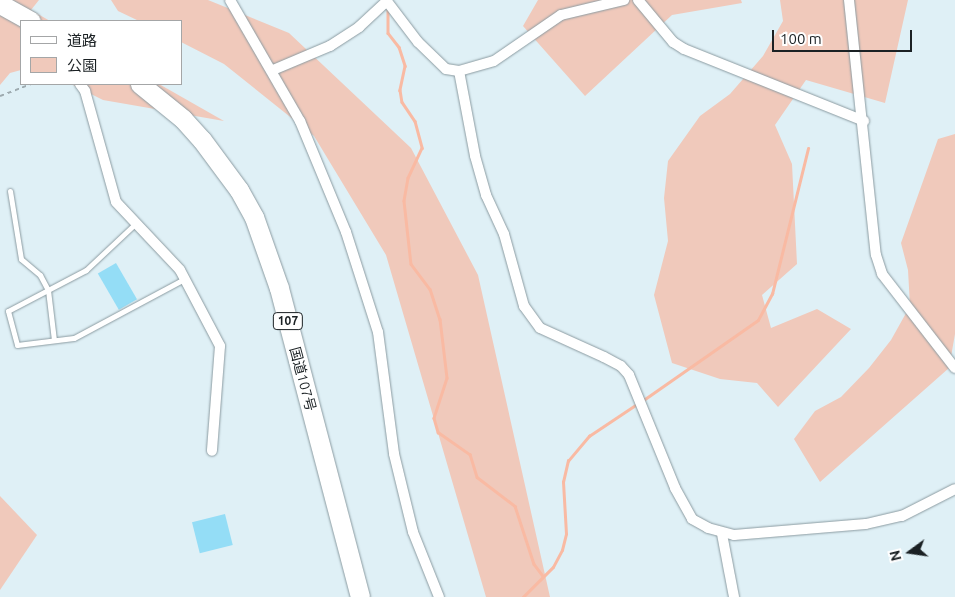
<!DOCTYPE html>
<html>
<head>
<meta charset="utf-8">
<style>
  body { margin:0 }
  #map { position:relative; width:955px; height:597px; overflow:hidden; background:#dff0f6; font-family:Ubuntu,"Noto Sans JP",sans-serif }
  div>[style] { position:absolute }
  [style*='--x'] { left:calc(var(--x)*1px); top:calc(var(--y)*1px); width:calc(var(--w)*1px); rotate:calc(var(--a)*1deg) }
  .green>* { inset:0; background:#f0c9bb }
  .stream>* { height:2.5px; margin:-1.25px; padding:0 1.25px; transform-origin:1.25px; border-radius:1.25px; background:#f9baa3 }
  .building>* { inset:0; background:#94ddf6; transform-origin:0 0 }
  .path>* { height:2px; margin-top:-1px; transform-origin:0; background:repeating-linear-gradient(90deg,#9daaaf 0 4px,transparent 0 8px) }
  .roads { filter:drop-shadow(0 0 1px #8b9ba1) drop-shadow(0 0 1px #8b9ba1) }
  .lane>* { height:5px; margin:-2.5px; padding:0 2.5px; transform-origin:2.5px; border-radius:2.5px; background:#fff }
  .street>* { height:10px; margin:-5px; padding:0 5px; transform-origin:5px; border-radius:5px; background:#fff }
  .highway>* { height:19px; margin:-9.5px; padding:0 9.5px; transform-origin:9.5px; border-radius:9.5px; background:#fff }
  span { translate:-50% -50%; white-space:nowrap; text-align:center; line-height:1.15; -webkit-text-stroke:4px #fff; paint-order:stroke }
  .shield-label span { padding:1px 4px; background:#fff; border:1px solid; border-radius:4px; -webkit-text-stroke-width:0 }
  .shield-label { font-size:12px; color:#1b2124; font-weight:700 }
  .street-label { font-size:14px; color:#1b2124 }
  .legend { position:absolute; left:20px; top:20px; width:162px; height:65px; box-sizing:border-box; background:#fff; border:1px solid #a4a6a7; margin:0; padding:6px 9px; list-style:none; font-size:15px; color:#1b2124 }
  .legend li { display:flex; align-items:center; gap:10px; height:25px }
  .legend b { width:25px; border:1px solid #a4a6a7 }
  .north { position:absolute; left:885px; top:527px; width:50px; height:50px; -webkit-text-stroke:4px #fff; paint-order:stroke; rotate:256deg; font-size:14px; font-weight:700; line-height:20px; text-align:center; color:#1b2124 }
  .north::after { content:''; display:block; margin:auto; width:18px; height:22px; background:#1b2124; clip-path:polygon(50% 0,100% 100%,50% 72%,0 100%) }
  .scale { position:absolute; left:772px; top:30px; width:140px; height:22px; box-sizing:border-box; border:2px solid #1b2124; border-top:0; padding-left:6px; font-size:15px; line-height:18px; white-space:nowrap; color:#1b2124; -webkit-text-stroke:4px #fff; paint-order:stroke }
</style>
</head>
<body>
<div id="map">
  <div class="green">
    <i style="clip-path:polygon(0 0,39px 0,31px 10px,50px 21px,21px 21px,21px 70px,10px 73px,0 85px)"></i>
    <i style="clip-path:polygon(111px 0,208px 0,289px 33px,411px 148px,478px 275px,550px 597px,486px 597px,386px 255px,314px 136px,224px 64px,181px 42px,181px 21px,139px 21px,118px 11px)"></i>
    <i style="clip-path:polygon(538px 0,741px 0,742px 3px,672px 15px,585px 96px,523px 26px)"></i>
    <i style="clip-path:polygon(780px 0,908px 0,885px 103px,806px 80px,775px 125px,792px 164px,797px 264px,762px 295px,771px 328px,817px 309px,851px 329px,778px 407px,757px 383px,720px 379px,672px 363px,654px 295px,668px 241px,664px 198px,668px 161px,700px 116px,730px 94px,763px 56px,783px 21px)"></i>
    <i style="clip-path:polygon(71px 84px,159px 84px,224px 121px,103px 100px)"></i>
    <i style="clip-path:polygon(955px 134px,955px 334px,949px 368px,820px 482px,794px 439px,815px 411px,841px 397px,869px 368px,891px 340px,910px 306px,908px 270px,901px 243px,938px 139px)"></i>
    <i style="clip-path:polygon(0 496px,37px 535px,0 590px)"></i>
  </div>
  <div class="stream">
    <i style="--x:388;--y:8;--w:25;--a:90"></i>
    <i style="--x:388;--y:33;--w:18;--a:52"></i>
    <i style="--x:399;--y:47;--w:20;--a:72"></i>
    <i style="--x:405;--y:66;--w:25;--a:102"></i>
    <i style="--x:400;--y:90;--w:12;--a:81"></i>
    <i style="--x:402;--y:102;--w:23;--a:56"></i>
    <i style="--x:415;--y:121;--w:28;--a:75"></i>
    <i style="--x:422;--y:148;--w:33;--a:115"></i>
    <i style="--x:408;--y:178;--w:23;--a:100"></i>
    <i style="--x:404;--y:201;--w:63;--a:83.7"></i>
    <i style="--x:411;--y:264;--w:31;--a:53"></i>
    <i style="--x:430;--y:289;--w:32;--a:72"></i>
    <i style="--x:440;--y:319;--w:59;--a:83.2"></i>
    <i style="--x:447;--y:378;--w:42;--a:108"></i>
    <i style="--x:434;--y:418;--w:15;--a:74"></i>
    <i style="--x:438;--y:432;--w:39;--a:35"></i>
    <i style="--x:470;--y:454;--w:24;--a:73"></i>
    <i style="--x:477;--y:477;--w:48;--a:37.3"></i>
    <i style="--x:515;--y:506;--w:61;--a:71.9"></i>
    <i style="--x:534;--y:564;--w:15;--a:53"></i>
    <i style="--x:642;--y:401;--w:141;--a:-34.9"></i>
    <i style="--x:758;--y:320;--w:30;--a:-62"></i>
    <i style="--x:772;--y:294;--w:150;--a:-76.1"></i>
    <i style="--x:523;--y:597;--w:42;--a:-45"></i>
    <i style="--x:553;--y:567;--w:19;--a:-62"></i>
    <i style="--x:562;--y:550;--w:16;--a:-76"></i>
    <i style="--x:566;--y:534;--w:52;--a:-93.3"></i>
    <i style="--x:563;--y:482;--w:22;--a:-77"></i>
    <i style="--x:568;--y:461;--w:33;--a:-50"></i>
    <i style="--x:589;--y:436;--w:58;--a:-33.7"></i>
  </div>
  <div class="building">
    <i style="left:116px;top:263px;width:42px;height:21px;rotate:60deg"></i>
    <i style="left:225px;top:514px;width:32px;height:34px;rotate:76deg"></i>
  </div>
  <div class="path">
    <i style="--x:0;--y:96;--w:33;--a:-21"></i>
  </div>
  <div class="roads">
    <div class="lane">
      <i style="--x:10;--y:191;--w:69;--a:80.8"></i>
      <i style="--x:21;--y:259;--w:25;--a:40"></i>
      <i style="--x:40;--y:275;--w:17;--a:62"></i>
      <i style="--x:48;--y:290;--w:50;--a:83.2"></i>
      <i style="--x:136;--y:223;--w:69;--a:136.8"></i>
      <i style="--x:86;--y:270;--w:88;--a:152.3"></i>
      <i style="--x:8;--y:311;--w:35;--a:75"></i>
      <i style="--x:17;--y:345;--w:57;--a:-7"></i>
      <i style="--x:74;--y:338;--w:125;--a:-28.2"></i>
    </div>
    <div class="street">
      <i style="--x:230;--y:0;--w:140;--a:60"></i>
      <i style="--x:300;--y:121;--w:120;--a:67.5"></i>
      <i style="--x:346;--y:232;--w:105;--a:72.3"></i>
      <i style="--x:378;--y:332;--w:123;--a:82.5"></i>
      <i style="--x:394;--y:454;--w:80;--a:76.3"></i>
      <i style="--x:413;--y:532;--w:70;--a:68.2"></i>
      <i style="--x:386;--y:0;--w:53;--a:52.7"></i>
      <i style="--x:418;--y:42;--w:39;--a:44"></i>
      <i style="--x:446;--y:69;--w:13;--a:9"></i>
      <i style="--x:459;--y:71;--w:36;--a:-16"></i>
      <i style="--x:494;--y:61;--w:81;--a:-34.5"></i>
      <i style="--x:561;--y:15;--w:65;--a:-13.4"></i>
      <i style="--x:638;--y:0;--w:55;--a:50.2"></i>
      <i style="--x:673;--y:42;--w:13;--a:32"></i>
      <i style="--x:684;--y:49;--w:194;--a:21.8"></i>
      <i style="--x:849;--y:0;--w:256;--a:84"></i>
      <i style="--x:876;--y:255;--w:20;--a:72"></i>
      <i style="--x:882;--y:274;--w:119;--a:52.2"></i>
      <i style="--x:273;--y:70;--w:62;--a:-22.8"></i>
      <i style="--x:330;--y:46;--w:35;--a:-33"></i>
      <i style="--x:359;--y:27;--w:38;--a:-43"></i>
      <i style="--x:459;--y:71;--w:86;--a:79.3"></i>
      <i style="--x:475;--y:156;--w:41;--a:74.2"></i>
      <i style="--x:486;--y:195;--w:43;--a:65.2"></i>
      <i style="--x:504;--y:234;--w:75;--a:74.5"></i>
      <i style="--x:524;--y:306;--w:27;--a:54"></i>
      <i style="--x:540;--y:328;--w:70;--a:24.4"></i>
      <i style="--x:604;--y:357;--w:19;--a:28"></i>
      <i style="--x:621;--y:366;--w:12;--a:48"></i>
      <i style="--x:629;--y:375;--w:122;--a:67.8"></i>
      <i style="--x:675;--y:488;--w:35;--a:61"></i>
      <i style="--x:692;--y:519;--w:18;--a:29"></i>
      <i style="--x:708;--y:528;--w:27;--a:15"></i>
      <i style="--x:734;--y:535;--w:132;--a:-4.8"></i>
      <i style="--x:866;--y:524;--w:37;--a:-13"></i>
      <i style="--x:902;--y:516;--w:59;--a:-27"></i>
      <i style="--x:80;--y:84;--w:9;--a:54"></i>
      <i style="--x:85;--y:91;--w:115;--a:74.4"></i>
      <i style="--x:116;--y:202;--w:93;--a:46.7"></i>
      <i style="--x:180;--y:270;--w:86;--a:62.2"></i>
      <i style="--x:220;--y:346;--w:105;--a:94.4"></i>
      <i style="--x:722;--y:534;--w:64;--a:79.2"></i>
    </div>
    <div class="highway">
      <i style="--x:0;--y:4;--w:35;--a:29"></i>
      <i style="--x:140;--y:84;--w:55;--a:39.1"></i>
      <i style="--x:183;--y:119;--w:28;--a:48"></i>
      <i style="--x:202;--y:140;--w:62;--a:53.5"></i>
      <i style="--x:239;--y:190;--w:31;--a:61"></i>
      <i style="--x:254;--y:217;--w:75;--a:70.6"></i>
      <i style="--x:279;--y:288;--w:319;--a:75.3"></i>
    </div>
  </div>
  <div class="shield-label">
    <span style="left:288px;top:321px">107</span>
  </div>
  <div class="street-label">
    <span style="left:303px;top:379px;rotate:75deg">国道107号</span>
  </div>
  <ul class="legend">
  <li><b style="height:6px;background:#fff"></b>道路</li>
  <li><b style="height:14px;background:#f0c9bb"></b>公園</li>
  </ul>
  <div class="north">N</div>
  <div class="scale">100 m</div>
</div>
</body>
</html>
